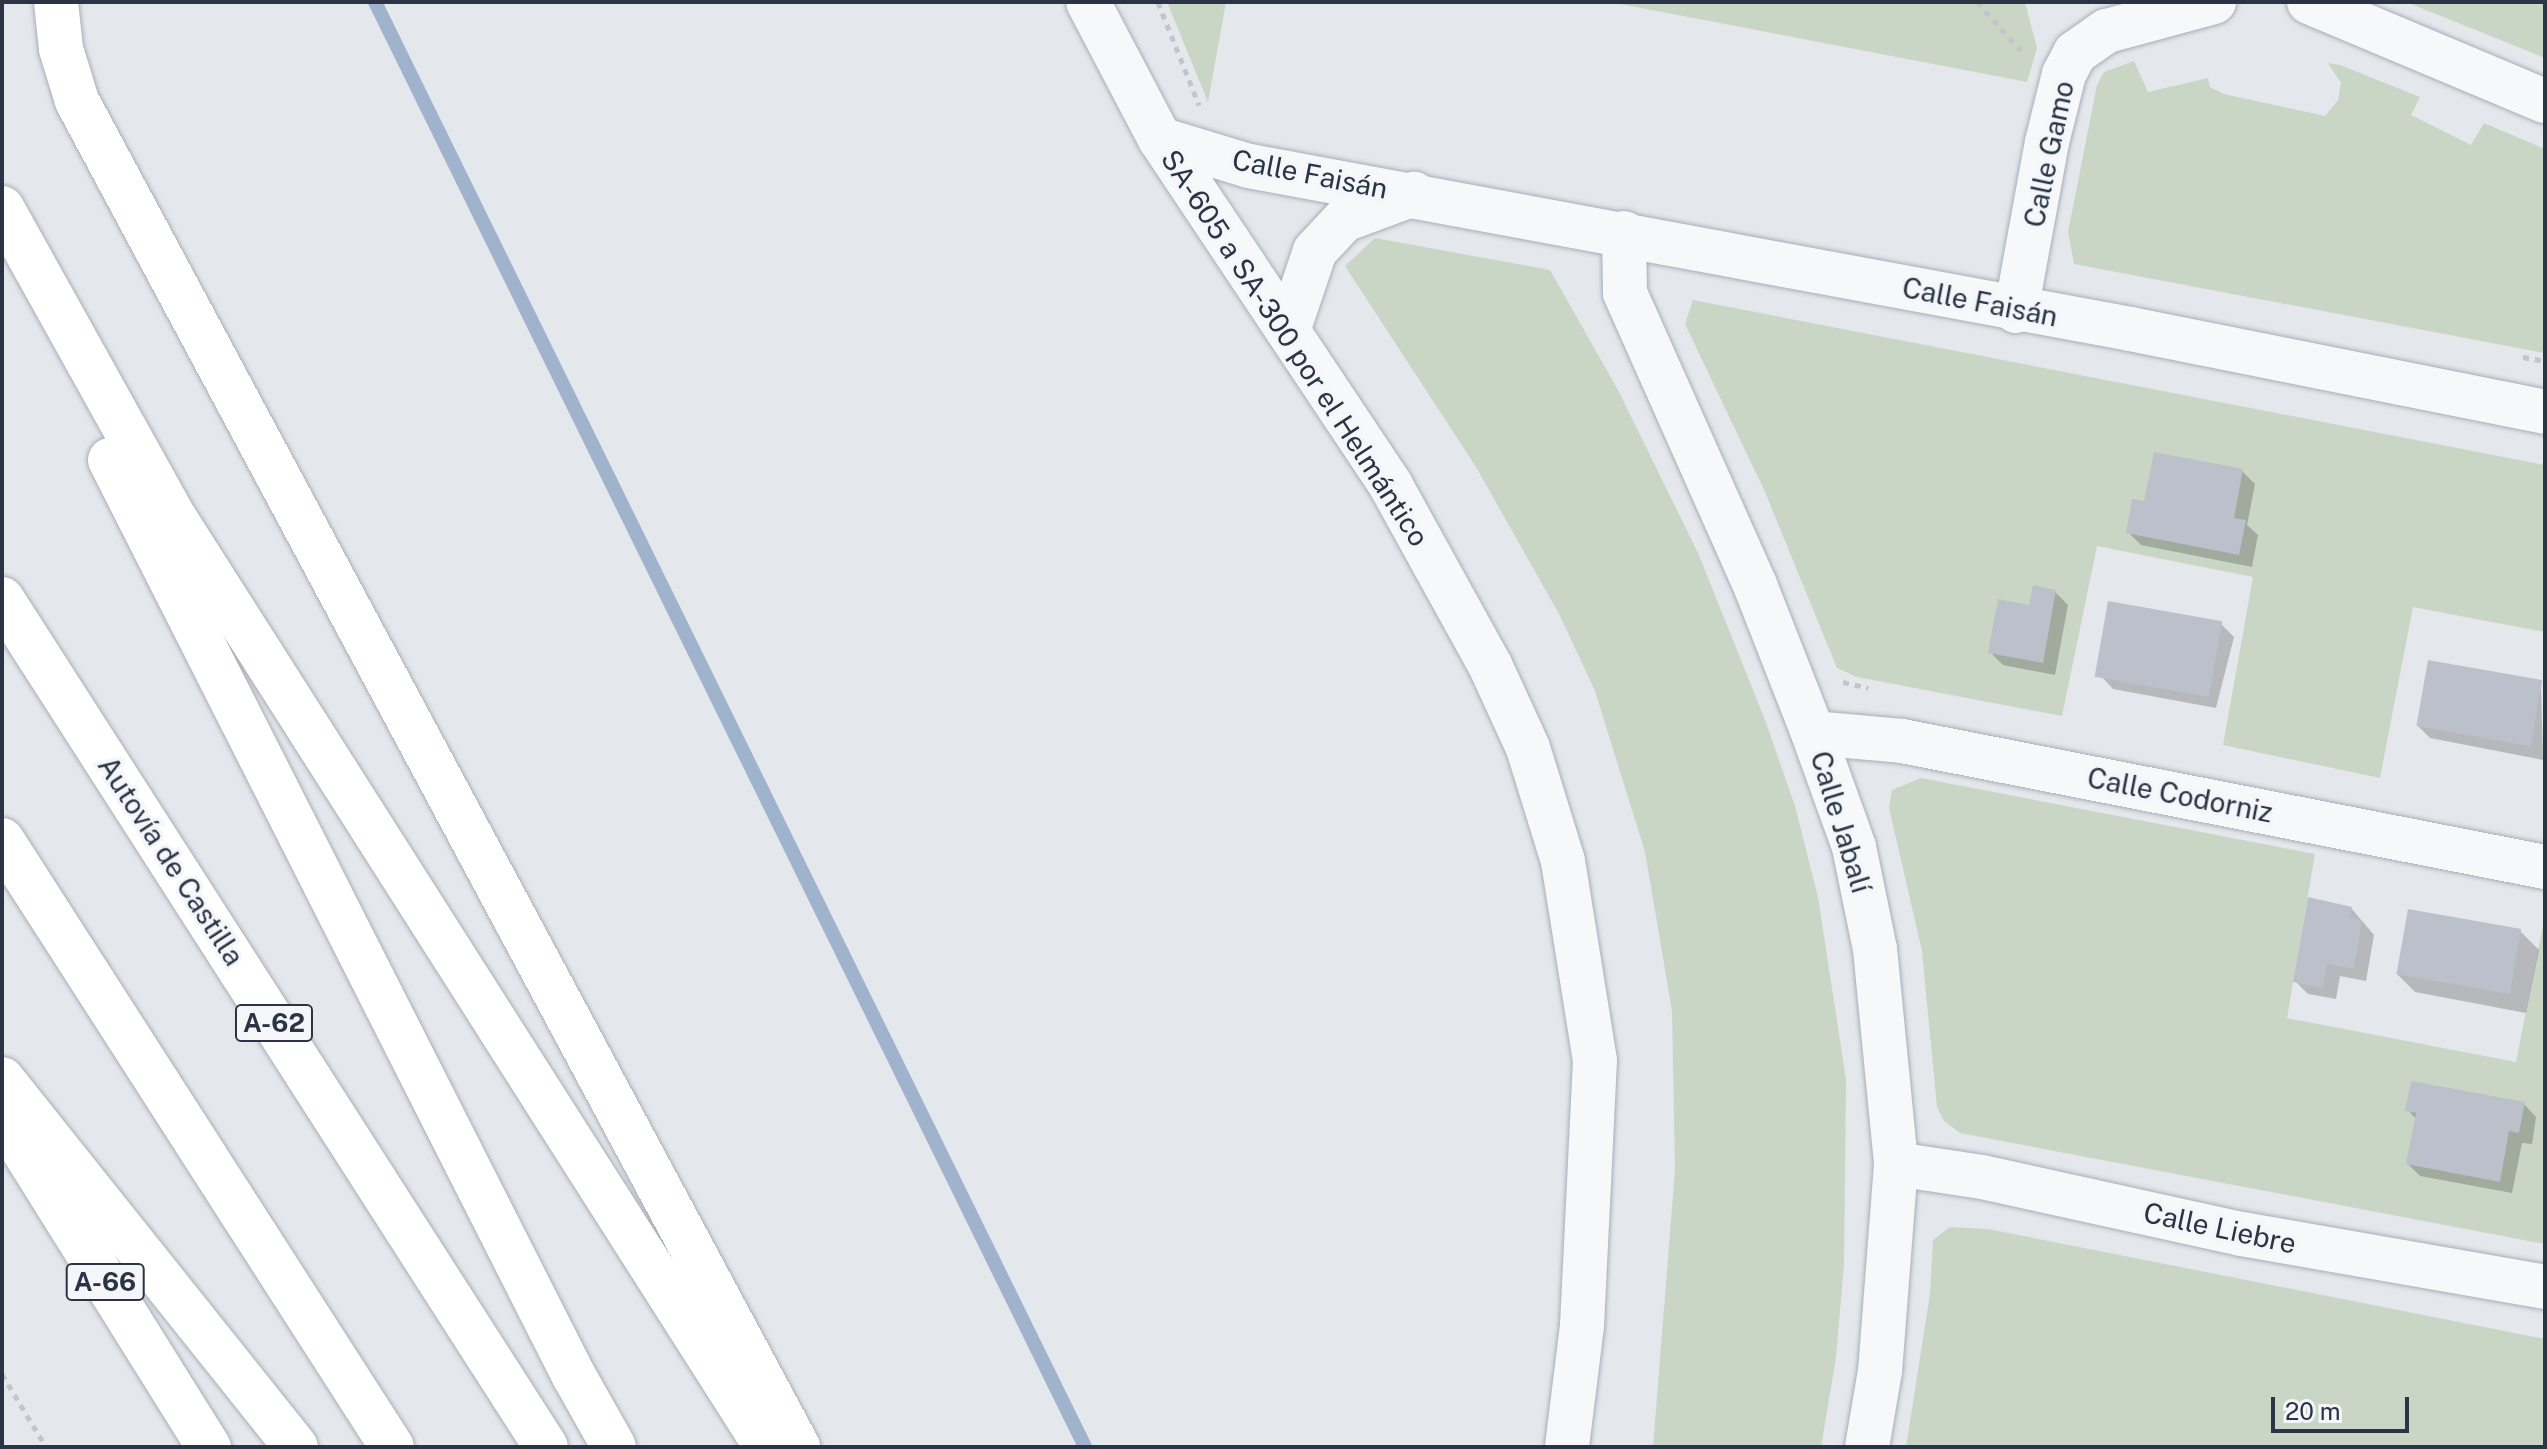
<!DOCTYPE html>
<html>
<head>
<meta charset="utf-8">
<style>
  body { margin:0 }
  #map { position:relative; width:2547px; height:1449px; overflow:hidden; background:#e4e7ec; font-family:"Public Sans",sans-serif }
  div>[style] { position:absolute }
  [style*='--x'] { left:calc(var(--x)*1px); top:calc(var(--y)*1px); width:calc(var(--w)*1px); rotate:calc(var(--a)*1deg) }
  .green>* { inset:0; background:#c9d6c5 }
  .shadow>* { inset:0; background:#0003 }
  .stream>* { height:14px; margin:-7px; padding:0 7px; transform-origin:7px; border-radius:7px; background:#9fb4cc }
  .building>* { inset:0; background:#bbc0ca; transform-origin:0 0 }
  .path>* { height:5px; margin-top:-2.5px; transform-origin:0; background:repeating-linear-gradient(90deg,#c2c5cb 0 6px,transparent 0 12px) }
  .roads { filter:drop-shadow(0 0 2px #a9aeb7) drop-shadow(0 0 2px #a9aeb7) }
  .minor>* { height:44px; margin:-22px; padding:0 22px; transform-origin:22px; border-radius:22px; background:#f7f8fa }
  .highway>* { height:44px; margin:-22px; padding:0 22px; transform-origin:22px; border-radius:22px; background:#fff }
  span { translate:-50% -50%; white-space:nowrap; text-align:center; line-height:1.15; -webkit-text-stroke:7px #f4f6f9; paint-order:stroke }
  .shield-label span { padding:2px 6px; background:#f4f6f9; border:2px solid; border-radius:6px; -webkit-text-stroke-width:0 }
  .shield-label { font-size:26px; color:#2b3445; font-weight:700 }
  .street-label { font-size:28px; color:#2b3445 }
  .frame { position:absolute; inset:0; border:4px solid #2b3445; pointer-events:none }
  .scale { position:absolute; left:2271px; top:1397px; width:138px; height:36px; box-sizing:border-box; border:4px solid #2b3445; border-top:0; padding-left:10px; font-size:24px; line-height:28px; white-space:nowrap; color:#2b3445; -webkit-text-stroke:6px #f4f6f9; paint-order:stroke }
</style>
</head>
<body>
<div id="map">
  <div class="green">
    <i style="clip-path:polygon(1167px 2px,1226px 2px,1208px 102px)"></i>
    <i style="clip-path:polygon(1610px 2px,2025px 2px,2037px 48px,2027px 82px)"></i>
    <i style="clip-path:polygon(2406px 2px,2545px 2px,2545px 58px)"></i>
    <i style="clip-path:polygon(2134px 61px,2148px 92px,2208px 78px,2210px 87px,2224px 94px,2325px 116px,2338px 100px,2341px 83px,2328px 63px,2340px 65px,2420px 97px,2411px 115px,2471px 145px,2484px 123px,2545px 149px,2545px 353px,2074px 264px,2068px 232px,2097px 85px,2104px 72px)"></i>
    <i style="clip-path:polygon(1375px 238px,1550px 270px,1618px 390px,1698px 553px,1765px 720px,1795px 806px,1818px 897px,1846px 1079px,1844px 1264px,1836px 1358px,1821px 1447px,1653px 1447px,1675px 1170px,1672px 1011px,1645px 852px,1595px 691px,1559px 614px,1476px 467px,1345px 266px)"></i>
    <i style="clip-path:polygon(1693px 300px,2545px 465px,2545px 632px,2413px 607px,2380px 778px,2223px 745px,2253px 577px,2097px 546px,2062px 716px,1857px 677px,1837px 668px,1765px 492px,1685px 324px)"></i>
    <i style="clip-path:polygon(1921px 778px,2315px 854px,2287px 1018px,2516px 1062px,2545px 916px,2545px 1244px,1960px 1133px,1944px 1121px,1937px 1107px,1922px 951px,1889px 808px,1892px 790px)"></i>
    <i style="clip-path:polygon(1950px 1227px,1988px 1229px,2545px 1339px,2545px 1447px,1906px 1447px,1930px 1294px,1933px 1240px)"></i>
  </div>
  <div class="shadow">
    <i style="clip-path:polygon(2242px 471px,2255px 484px,2247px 525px,2258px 535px,2252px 567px,2141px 545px,2128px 532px,2146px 504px)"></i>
    <i style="clip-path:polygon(2055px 592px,2068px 605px,2055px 675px,2003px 665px,1990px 652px,2030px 607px)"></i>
    <i style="clip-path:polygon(2221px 624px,2234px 637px,2216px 708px,2113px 689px,2101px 676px)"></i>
    <i style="clip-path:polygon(2541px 683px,2543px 760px,2430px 738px,2417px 725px)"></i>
    <i style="clip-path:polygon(2351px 908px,2374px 935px,2366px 981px,2340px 976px,2336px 999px,2308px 994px,2295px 981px)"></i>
    <i style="clip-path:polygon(2520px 931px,2539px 950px,2526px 1013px,2415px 992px,2396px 973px)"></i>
    <i style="clip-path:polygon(2524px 1104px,2536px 1117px,2532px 1144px,2522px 1143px,2512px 1193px,2420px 1176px,2408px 1164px,2416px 1119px,2408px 1110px)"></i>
  </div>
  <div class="stream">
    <i style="--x:375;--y:2;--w:1610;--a:63.83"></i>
  </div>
  <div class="building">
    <i style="clip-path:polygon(2154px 452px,2243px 469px,2234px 518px,2246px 520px,2239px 555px,2126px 533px,2132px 499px,2144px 501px)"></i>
    <i style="clip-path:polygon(2033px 585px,2056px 590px,2043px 663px,1988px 653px,1998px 599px,2029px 605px)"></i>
    <i style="left:2108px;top:601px;width:116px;height:77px;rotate:10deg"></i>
    <i style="left:2428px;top:660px;width:116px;height:67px;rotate:10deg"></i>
    <i style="clip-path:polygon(2308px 897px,2352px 907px,2350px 917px,2362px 921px,2354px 969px,2327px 964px,2323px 988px,2293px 982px)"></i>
    <i style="left:2408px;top:909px;width:115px;height:66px;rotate:10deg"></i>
    <i style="clip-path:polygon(2411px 1081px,2525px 1102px,2519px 1133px,2509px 1131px,2500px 1182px,2406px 1164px,2416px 1113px,2405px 1111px)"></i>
  </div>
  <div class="path">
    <i style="--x:1158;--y:2;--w:111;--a:68.3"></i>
    <i style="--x:1977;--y:2;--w:69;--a:48"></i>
    <i style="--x:2523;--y:357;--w:22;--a:10"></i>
    <i style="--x:1843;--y:682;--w:26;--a:13"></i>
    <i style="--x:2;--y:1374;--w:85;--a:58.9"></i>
  </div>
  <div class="roads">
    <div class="minor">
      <i style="--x:1088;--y:2;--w:155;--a:62.3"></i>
      <i style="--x:1160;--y:139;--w:417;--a:56.3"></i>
      <i style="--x:1391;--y:486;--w:205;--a:61.1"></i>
      <i style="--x:1490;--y:665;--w:91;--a:65.4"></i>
      <i style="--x:1528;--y:748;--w:118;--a:72.8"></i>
      <i style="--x:1563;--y:861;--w:202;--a:80.9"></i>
      <i style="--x:1595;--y:1060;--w:266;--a:92.8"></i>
      <i style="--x:1582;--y:1326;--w:122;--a:97.1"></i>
      <i style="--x:2309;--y:2;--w:256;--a:22.8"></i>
      <i style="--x:1160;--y:139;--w:93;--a:16.9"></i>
      <i style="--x:1249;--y:166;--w:896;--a:10.48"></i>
      <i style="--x:2130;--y:329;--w:423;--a:11.3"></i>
      <i style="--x:1624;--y:233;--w:60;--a:89"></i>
      <i style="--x:1625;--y:293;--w:320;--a:66"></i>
      <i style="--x:1755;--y:585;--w:159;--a:68.6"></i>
      <i style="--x:1813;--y:733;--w:121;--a:70.2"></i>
      <i style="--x:1854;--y:847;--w:104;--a:78.4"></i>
      <i style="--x:1875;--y:949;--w:216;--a:84.4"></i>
      <i style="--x:1896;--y:1164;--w:208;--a:94.4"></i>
      <i style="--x:1880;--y:1371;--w:77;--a:99.7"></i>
      <i style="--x:2016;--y:311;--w:172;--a:-79.6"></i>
      <i style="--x:2047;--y:142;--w:70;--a:-76"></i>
      <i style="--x:2064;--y:74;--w:24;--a:-62"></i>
      <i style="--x:2075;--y:53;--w:39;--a:-35"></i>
      <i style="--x:2107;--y:31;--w:111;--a:-15.2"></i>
      <i style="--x:1288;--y:331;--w:84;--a:-71.4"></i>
      <i style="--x:1315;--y:251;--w:42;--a:-46.9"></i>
      <i style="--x:1344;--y:220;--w:75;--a:-20.4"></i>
      <i style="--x:1813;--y:733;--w:89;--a:5.1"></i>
      <i style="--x:1902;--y:741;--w:655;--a:11.09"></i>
      <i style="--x:1896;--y:1164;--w:87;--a:8.6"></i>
      <i style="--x:1982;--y:1177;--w:266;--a:12.4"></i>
      <i style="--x:2242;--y:1234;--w:308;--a:9.9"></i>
    </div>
    <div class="highway">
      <i style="--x:56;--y:2;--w:47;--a:83.9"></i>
      <i style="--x:61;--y:49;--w:54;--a:72.9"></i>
      <i style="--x:77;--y:101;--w:1527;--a:61.82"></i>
      <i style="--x:2;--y:208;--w:357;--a:60.9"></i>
      <i style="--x:176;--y:520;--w:1099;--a:57.52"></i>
      <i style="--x:110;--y:460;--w:1027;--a:63.14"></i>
      <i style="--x:574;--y:1376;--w:81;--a:60.6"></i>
      <i style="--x:2;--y:599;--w:1007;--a:57.32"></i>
      <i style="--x:2;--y:840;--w:721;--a:57.28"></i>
      <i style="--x:2;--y:1079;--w:471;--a:51.4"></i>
      <i style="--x:5;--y:1121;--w:385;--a:58"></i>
    </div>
  </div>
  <div class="shield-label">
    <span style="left:274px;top:1023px">A-62</span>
    <span style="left:105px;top:1282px">A-66</span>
  </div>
  <div class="street-label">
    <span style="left:2049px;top:154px;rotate:-78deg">Calle Gamo</span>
    <span style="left:1310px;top:174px;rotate:11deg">Calle Faisán</span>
    <span style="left:1980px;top:302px;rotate:11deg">Calle Faisán</span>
    <span style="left:1295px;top:348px;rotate:57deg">SA-605 a SA-300 por el Helmántico</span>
    <span style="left:2180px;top:795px;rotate:11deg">Calle Codorniz</span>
    <span style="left:1841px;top:822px;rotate:73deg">Calle Jabalí</span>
    <span style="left:171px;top:861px;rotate:57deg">Autovía de Castilla</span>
    <span style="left:2220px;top:1228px;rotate:12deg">Calle Liebre</span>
  </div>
  <div class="frame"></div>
  <div class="scale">20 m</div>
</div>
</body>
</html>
